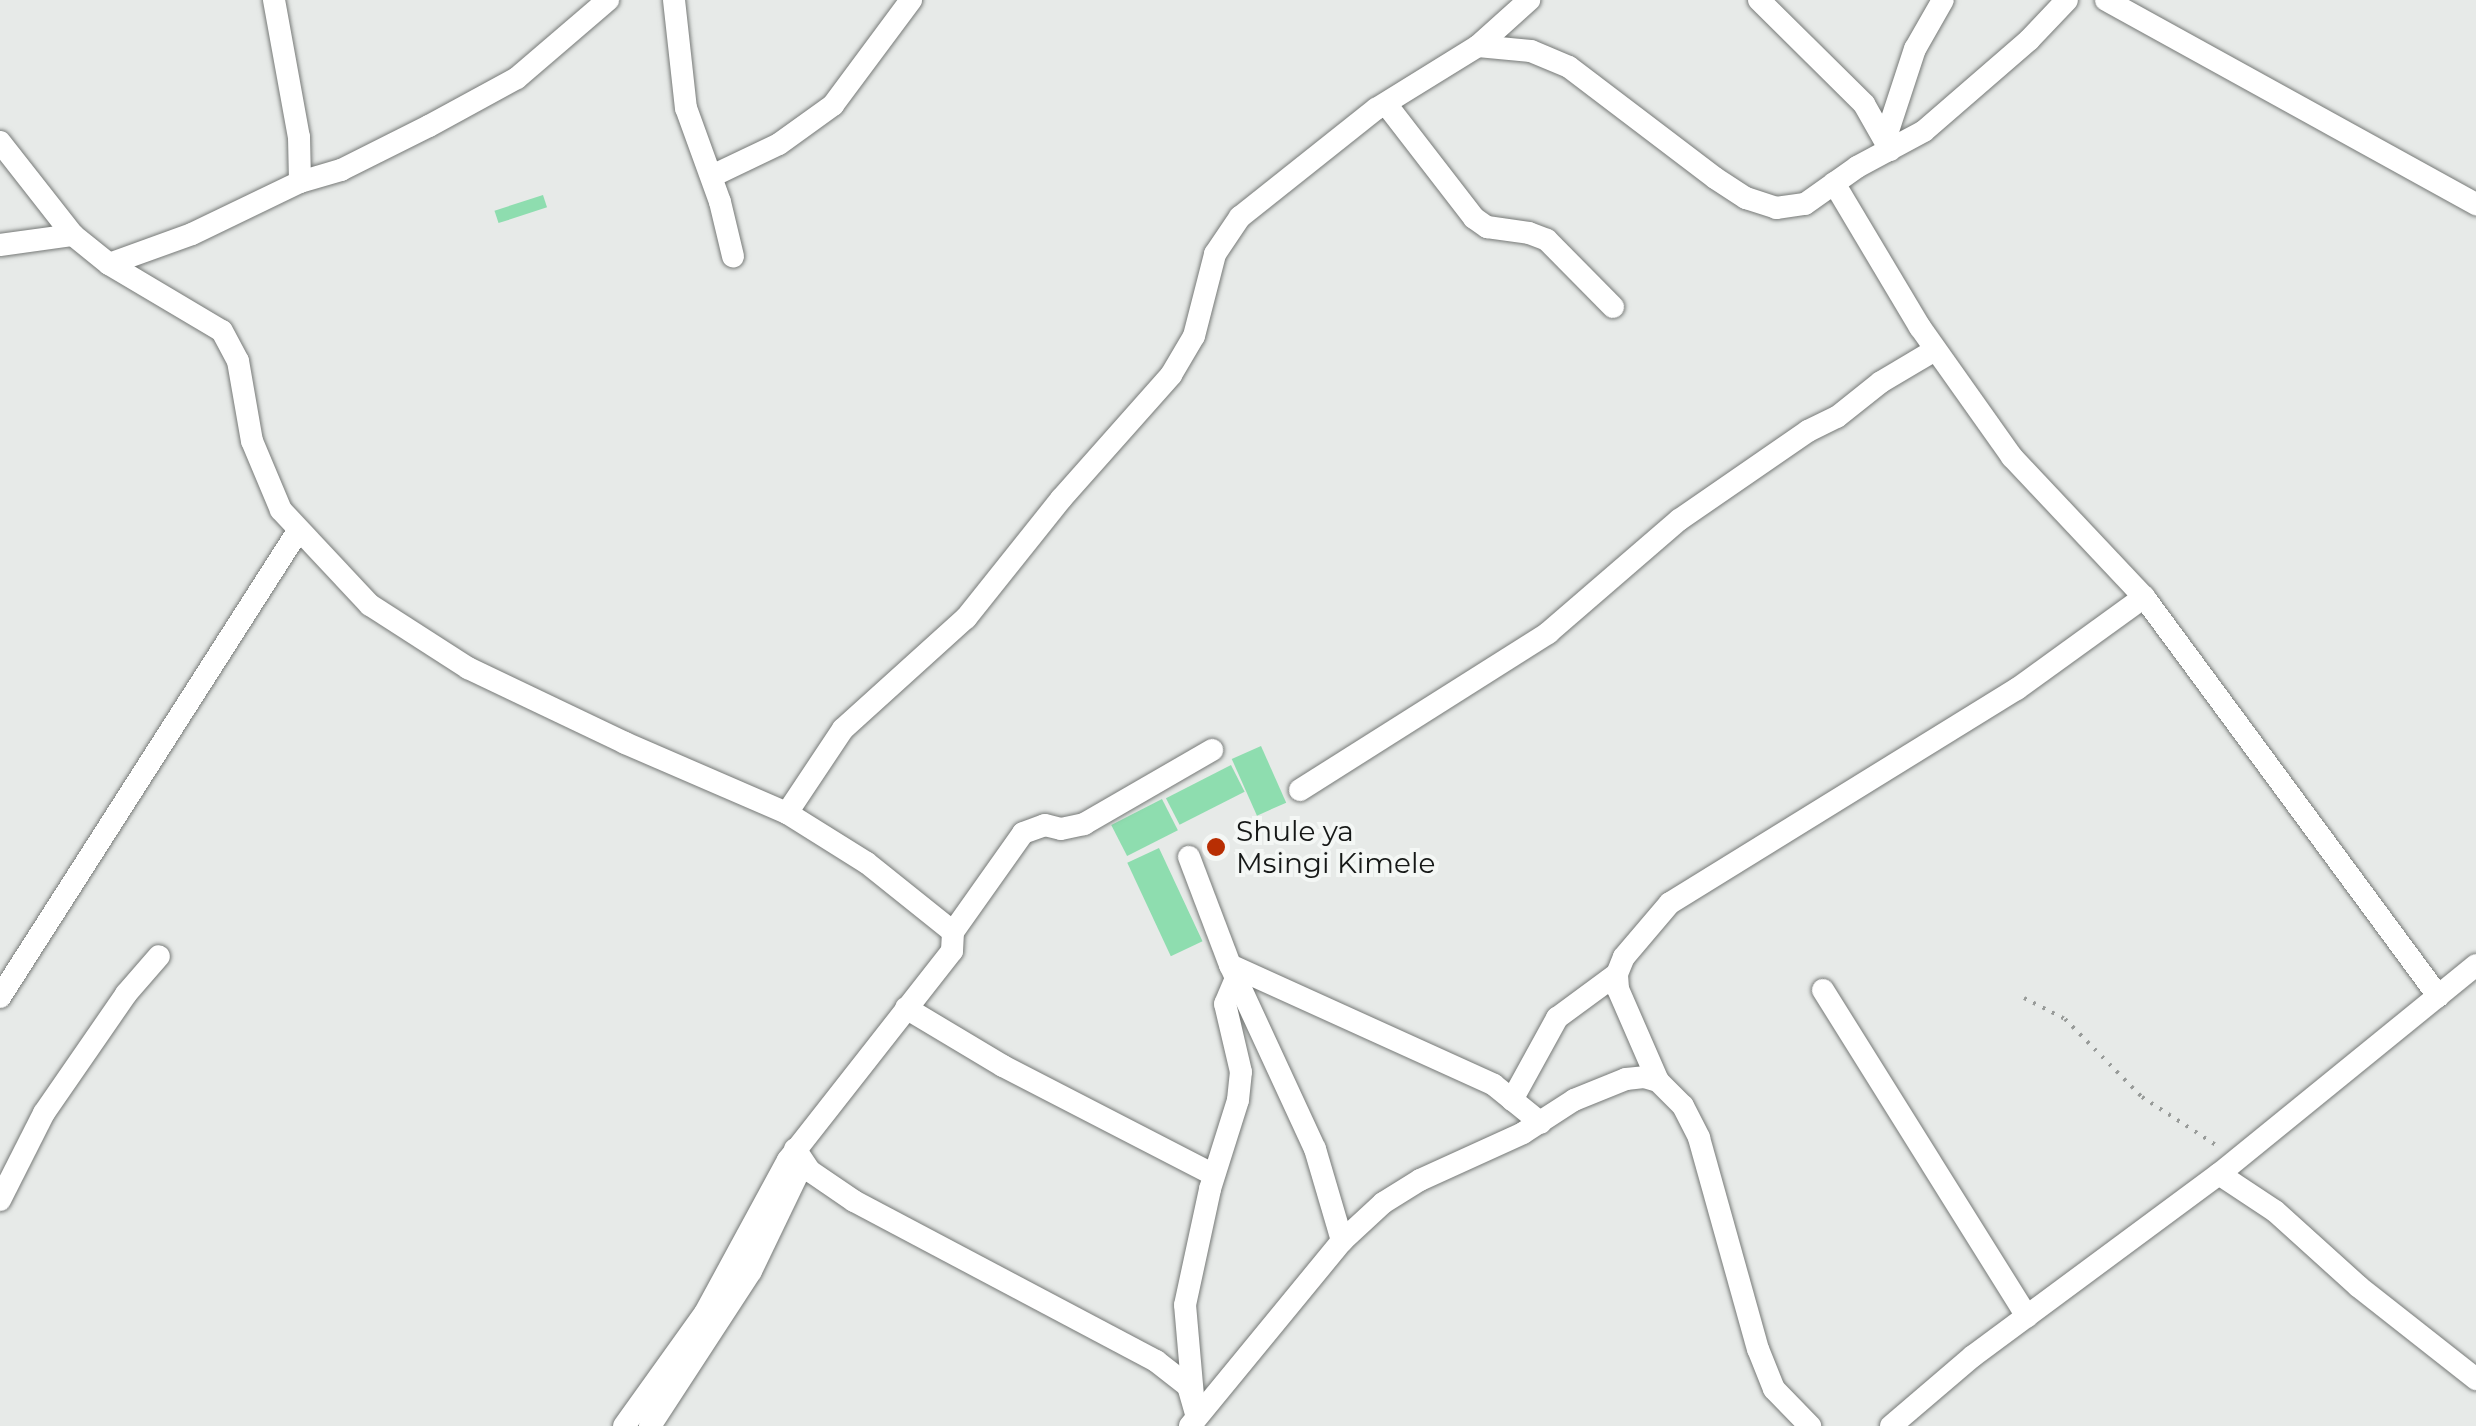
<!DOCTYPE html>
<html>
<head>
<meta charset="utf-8">
<style>
  body { margin:0 }
  #map { position:relative; width:2476px; height:1426px; overflow:hidden; background:#e7eae8; font-family:Montserrat,sans-serif }
  div>[style] { position:absolute }
  [style*='--x'] { left:calc(var(--x)*1px); top:calc(var(--y)*1px); width:calc(var(--w)*1px); rotate:calc(var(--a)*1deg) }
  .building>* { inset:0; background:#8eddaf; transform-origin:0 0 }
  .path>* { height:4px; margin-top:-2px; transform-origin:0; background:repeating-linear-gradient(90deg,#989b99 0 2.5px,transparent 0 10.5px) }
  .roads { filter:drop-shadow(0 0 2px #767977) drop-shadow(0 0 2px #767977) }
  .minor>* { height:22px; margin:-11px; padding:0 11px; transform-origin:11px; border-radius:11px; background:#fff }
  .dots>* { width:28px; height:28px; translate:-50% -50%; box-sizing:border-box; border:5px solid #f4f7f5; border-radius:50% }
  span { translate:-50% -50%; white-space:nowrap; text-align:center; line-height:1.15; -webkit-text-stroke:8px #f4f7f5; paint-order:stroke }
  .poi-label { font-size:28px; color:#161817 }
  .left { translate:0 -50%; text-align:left }
</style>
</head>
<body>
<div id="map">
  <div class="building">
    <i style="left:543px;top:195px;width:13px;height:51px;rotate:72deg"></i>
    <i style="left:1261px;top:746px;width:62px;height:32px;rotate:66deg"></i>
    <i style="left:1231px;top:765px;width:30px;height:73px;rotate:63deg"></i>
    <i style="left:1162px;top:799px;width:35px;height:57px;rotate:63deg"></i>
    <i style="left:1159px;top:848px;width:103px;height:35px;rotate:65deg"></i>
  </div>
  <div class="path">
    <i style="--x:2024;--y:998;--w:46;--a:27.1"></i>
    <i style="--x:2065;--y:1019;--w:110;--a:45.4"></i>
    <i style="--x:2142;--y:1097;--w:92;--a:33"></i>
  </div>
  <div class="roads">
    <div class="minor">
      <i style="--x:274;--y:0;--w:139;--a:79.7"></i>
      <i style="--x:299;--y:137;--w:45;--a:88.7"></i>
      <i style="--x:674;--y:0;--w:109;--a:83.7"></i>
      <i style="--x:686;--y:108;--w:100;--a:70.1"></i>
      <i style="--x:720;--y:202;--w:56;--a:76.5"></i>
      <i style="--x:1759;--y:0;--w:148;--a:44.7"></i>
      <i style="--x:1864;--y:104;--w:53;--a:60.5"></i>
      <i style="--x:2106;--y:0;--w:423;--a:28.9"></i>
      <i style="--x:1478;--y:46;--w:53;--a:5.4"></i>
      <i style="--x:1531;--y:51;--w:41;--a:22.8"></i>
      <i style="--x:1569;--y:67;--w:183;--a:37.2"></i>
      <i style="--x:1715;--y:178;--w:37;--a:33"></i>
      <i style="--x:1746;--y:198;--w:32;--a:18"></i>
      <i style="--x:1776;--y:208;--w:29;--a:-8"></i>
      <i style="--x:1805;--y:204;--w:64;--a:-35.4"></i>
      <i style="--x:1857;--y:167;--w:76;--a:-28.2"></i>
      <i style="--x:1924;--y:131;--w:139;--a:-40.9"></i>
      <i style="--x:2029;--y:40;--w:55;--a:-46.5"></i>
      <i style="--x:1386;--y:104;--w:144;--a:52.3"></i>
      <i style="--x:1474;--y:218;--w:16;--a:35"></i>
      <i style="--x:1487;--y:227;--w:42;--a:8.1"></i>
      <i style="--x:1529;--y:233;--w:19;--a:21"></i>
      <i style="--x:1547;--y:240;--w:94;--a:45.4"></i>
      <i style="--x:1885;--y:140;--w:96;--a:-71.8"></i>
      <i style="--x:1915;--y:49;--w:56;--a:-60.3"></i>
      <i style="--x:0;--y:142;--w:118;--a:51.9"></i>
      <i style="--x:73;--y:235;--w:46;--a:38.9"></i>
      <i style="--x:109;--y:264;--w:131;--a:30.7"></i>
      <i style="--x:222;--y:331;--w:34;--a:62"></i>
      <i style="--x:238;--y:361;--w:81;--a:80.1"></i>
      <i style="--x:252;--y:441;--w:75;--a:67.2"></i>
      <i style="--x:281;--y:510;--w:130;--a:46.9"></i>
      <i style="--x:370;--y:605;--w:117;--a:32.7"></i>
      <i style="--x:468;--y:668;--w:174;--a:25.5"></i>
      <i style="--x:625;--y:743;--w:176;--a:23.4"></i>
      <i style="--x:787;--y:813;--w:94;--a:32"></i>
      <i style="--x:867;--y:863;--w:110;--a:38.7"></i>
      <i style="--x:953;--y:932;--w:19;--a:93"></i>
      <i style="--x:952;--y:951;--w:266;--a:128.1"></i>
      <i style="--x:788;--y:1160;--w:174;--a:118.5"></i>
      <i style="--x:705;--y:1313;--w:139;--a:125.6"></i>
      <i style="--x:712;--y:176;--w:74;--a:-25.5"></i>
      <i style="--x:779;--y:144;--w:67;--a:-35.8"></i>
      <i style="--x:833;--y:105;--w:131;--a:-53.4"></i>
      <i style="--x:1834;--y:183;--w:168;--a:59.2"></i>
      <i style="--x:1920;--y:327;--w:159;--a:54.7"></i>
      <i style="--x:2012;--y:457;--w:192;--a:46.7"></i>
      <i style="--x:2144;--y:597;--w:496;--a:53.6"></i>
      <i style="--x:0;--y:245;--w:74;--a:-7.8"></i>
      <i style="--x:109;--y:264;--w:88;--a:-19.9"></i>
      <i style="--x:192;--y:234;--w:120;--a:-25.7"></i>
      <i style="--x:300;--y:182;--w:43;--a:-16.3"></i>
      <i style="--x:341;--y:170;--w:98;--a:-26.6"></i>
      <i style="--x:429;--y:126;--w:100;--a:-28.6"></i>
      <i style="--x:517;--y:78;--w:120;--a:-40.6"></i>
      <i style="--x:1300;--y:790;--w:294;--a:-32.3"></i>
      <i style="--x:1548;--y:633;--w:173;--a:-40.8"></i>
      <i style="--x:1679;--y:520;--w:157;--a:-34.6"></i>
      <i style="--x:1808;--y:431;--w:32;--a:-26"></i>
      <i style="--x:1837;--y:417;--w:56;--a:-38.5"></i>
      <i style="--x:1881;--y:382;--w:63;--a:-30.7"></i>
      <i style="--x:787;--y:813;--w:101;--a:-56.3"></i>
      <i style="--x:843;--y:729;--w:166;--a:-42.1"></i>
      <i style="--x:966;--y:618;--w:152;--a:-51.4"></i>
      <i style="--x:1061;--y:499;--w:166;--a:-48.4"></i>
      <i style="--x:1171;--y:375;--w:45;--a:-59.5"></i>
      <i style="--x:1194;--y:336;--w:85;--a:-75.6"></i>
      <i style="--x:1215;--y:254;--w:45;--a:-56"></i>
      <i style="--x:1240;--y:217;--w:174;--a:-38.5"></i>
      <i style="--x:1376;--y:109;--w:120;--a:-31.7"></i>
      <i style="--x:1478;--y:46;--w:69;--a:-42"></i>
      <i style="--x:1189;--y:857;--w:116;--a:69.2"></i>
      <i style="--x:1230;--y:965;--w:203;--a:65.2"></i>
      <i style="--x:1315;--y:1149;--w:96;--a:73.6"></i>
      <i style="--x:953;--y:932;--w:121;--a:-54.7"></i>
      <i style="--x:1023;--y:833;--w:23;--a:-20"></i>
      <i style="--x:1045;--y:825;--w:16;--a:14"></i>
      <i style="--x:1061;--y:829;--w:24;--a:-12"></i>
      <i style="--x:1084;--y:824;--w:148;--a:-30"></i>
      <i style="--x:1230;--y:965;--w:290;--a:24.4"></i>
      <i style="--x:1494;--y:1085;--w:60;--a:39"></i>
      <i style="--x:1823;--y:990;--w:385;--a:58"></i>
      <i style="--x:0;--y:997;--w:553;--a:-57.4"></i>
      <i style="--x:906;--y:1008;--w:113;--a:30.9"></i>
      <i style="--x:1003;--y:1066;--w:237;--a:27.3"></i>
      <i style="--x:1658;--y:1081;--w:100;--a:-113.5"></i>
      <i style="--x:1618;--y:989;--w:15;--a:-94"></i>
      <i style="--x:1617;--y:974;--w:18;--a:-68"></i>
      <i style="--x:1624;--y:957;--w:71;--a:-49.6"></i>
      <i style="--x:1670;--y:903;--w:408;--a:-31.7"></i>
      <i style="--x:2017;--y:689;--w:157;--a:-35.9"></i>
      <i style="--x:1512;--y:1100;--w:94;--a:-61.2"></i>
      <i style="--x:1557;--y:1018;--w:74;--a:-36.3"></i>
      <i style="--x:795;--y:1149;--w:27;--a:56"></i>
      <i style="--x:810;--y:1171;--w:53;--a:34.3"></i>
      <i style="--x:854;--y:1201;--w:342;--a:27.9"></i>
      <i style="--x:1156;--y:1361;--w:41;--a:38"></i>
      <i style="--x:1188;--y:1386;--w:32;--a:74"></i>
      <i style="--x:2219;--y:1174;--w:67;--a:33.5"></i>
      <i style="--x:2275;--y:1211;--w:113;--a:42.1"></i>
      <i style="--x:2359;--y:1287;--w:149;--a:38.2"></i>
      <i style="--x:0;--y:1200;--w:97;--a:-63.2"></i>
      <i style="--x:44;--y:1113;--w:145;--a:-55.4"></i>
      <i style="--x:126;--y:994;--w:50;--a:-49"></i>
      <i style="--x:1193;--y:1396;--w:91;--a:-95"></i>
      <i style="--x:1185;--y:1305;--w:119;--a:-77.8"></i>
      <i style="--x:1210;--y:1189;--w:93;--a:-72.5"></i>
      <i style="--x:1238;--y:1100;--w:28;--a:-84"></i>
      <i style="--x:1241;--y:1072;--w:70;--a:-103.2"></i>
      <i style="--x:1225;--y:1004;--w:28;--a:-67"></i>
      <i style="--x:650;--y:1426;--w:185;--a:-56.9"></i>
      <i style="--x:751;--y:1271;--w:120;--a:-64.3"></i>
      <i style="--x:1190;--y:1426;--w:239;--a:-50.6"></i>
      <i style="--x:1342;--y:1241;--w:56;--a:-42.8"></i>
      <i style="--x:1383;--y:1203;--w:44;--a:-31.9"></i>
      <i style="--x:1420;--y:1180;--w:113;--a:-24.5"></i>
      <i style="--x:1523;--y:1133;--w:61;--a:-32.9"></i>
      <i style="--x:1574;--y:1100;--w:56;--a:-22"></i>
      <i style="--x:1626;--y:1079;--w:18;--a:-6"></i>
      <i style="--x:1644;--y:1077;--w:15;--a:16"></i>
      <i style="--x:1658;--y:1081;--w:35;--a:45"></i>
      <i style="--x:1683;--y:1106;--w:36;--a:63"></i>
      <i style="--x:1699;--y:1138;--w:219;--a:74.4"></i>
      <i style="--x:1758;--y:1349;--w:43;--a:68.2"></i>
      <i style="--x:1774;--y:1389;--w:52;--a:45.8"></i>
      <i style="--x:1891;--y:1426;--w:108;--a:-40.5"></i>
      <i style="--x:1973;--y:1356;--w:306;--a:-36.5"></i>
      <i style="--x:2219;--y:1174;--w:331;--a:-39.1"></i>
    </div>
  </div>
  <div class="dots">
    <i style="left:1216px;top:847px;background:#b82e03"></i>
  </div>
  <div class="poi-label">
    <span class="left" style="left:1236px;top:847px">Shule ya<br>Msingi Kimele</span>
  </div>
</div>
</body>
</html>
